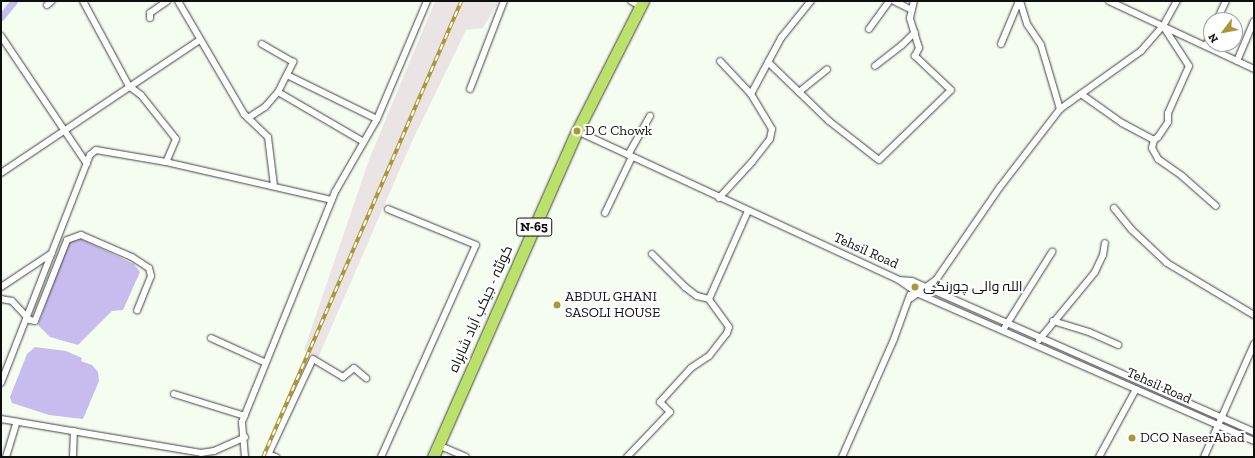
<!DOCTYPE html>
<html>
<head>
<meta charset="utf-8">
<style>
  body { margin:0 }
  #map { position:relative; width:1255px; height:458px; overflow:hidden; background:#f5fdf1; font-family:"Zilla Slab",Cairo,serif }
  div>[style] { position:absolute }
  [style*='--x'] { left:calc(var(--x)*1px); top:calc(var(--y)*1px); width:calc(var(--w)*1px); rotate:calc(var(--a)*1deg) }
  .industrial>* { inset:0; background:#ebe4e5 }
  .water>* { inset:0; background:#c7bcee }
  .canal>* { height:7px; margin:-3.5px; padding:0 3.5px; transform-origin:3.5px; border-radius:3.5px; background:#c7bcee }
  .roads { filter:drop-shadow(0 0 1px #414141) drop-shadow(0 0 1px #414141) }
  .street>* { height:6px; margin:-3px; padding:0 3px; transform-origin:3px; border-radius:3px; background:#fff }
  .highway>* { height:11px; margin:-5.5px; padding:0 5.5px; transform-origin:5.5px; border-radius:5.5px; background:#bce16a }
  .rail>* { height:3.5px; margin-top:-1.75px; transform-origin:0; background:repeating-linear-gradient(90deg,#fff 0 6px,#ac9638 0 12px); box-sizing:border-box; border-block:1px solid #ac9638 }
  .dots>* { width:11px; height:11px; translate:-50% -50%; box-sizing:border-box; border:2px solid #fff; border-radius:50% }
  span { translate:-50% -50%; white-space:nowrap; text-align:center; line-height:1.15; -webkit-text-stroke:4px #fff; paint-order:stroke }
  .shield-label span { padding:1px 3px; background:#fff; border:1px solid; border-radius:3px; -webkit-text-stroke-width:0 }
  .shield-label { font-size:13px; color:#0e0e0e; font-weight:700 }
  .poi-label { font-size:14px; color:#0e0e0e }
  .left { translate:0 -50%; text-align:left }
  .street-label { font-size:14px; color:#0e0e0e }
  .frame { position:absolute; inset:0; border:2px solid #0e0e0e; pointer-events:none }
  .north { position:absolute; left:1203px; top:12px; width:40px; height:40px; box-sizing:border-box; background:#fff; border:1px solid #9f9f9f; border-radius:50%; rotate:238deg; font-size:11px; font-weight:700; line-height:16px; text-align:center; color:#0e0e0e }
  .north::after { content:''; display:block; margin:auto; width:14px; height:18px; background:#ac9638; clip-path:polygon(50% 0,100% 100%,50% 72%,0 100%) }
</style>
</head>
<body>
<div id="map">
  <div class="industrial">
    <i style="clip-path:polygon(435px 1px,499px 1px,483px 28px,466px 30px,409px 148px,318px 358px,304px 350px,370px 157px)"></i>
  </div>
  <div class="water">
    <i style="clip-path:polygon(79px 238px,134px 264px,140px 272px,123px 310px,112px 311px,78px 345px,50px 337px,38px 325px,69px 241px)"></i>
    <i style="clip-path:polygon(35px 347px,66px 351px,82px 358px,81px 361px,92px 365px,98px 372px,99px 381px,83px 419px,49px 415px,12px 403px,10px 397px,27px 354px)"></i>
  </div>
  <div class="canal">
    <i style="--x:1;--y:17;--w:21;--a:-51"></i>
  </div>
  <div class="roads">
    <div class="street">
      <i style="--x:83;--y:1;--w:97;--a:61.6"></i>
      <i style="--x:129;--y:86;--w:15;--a:37"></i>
      <i style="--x:141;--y:95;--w:56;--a:51.5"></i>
      <i style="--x:176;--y:139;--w:25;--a:113"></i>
      <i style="--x:178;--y:1;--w:131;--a:59.7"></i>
      <i style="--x:244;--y:114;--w:33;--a:44"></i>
      <i style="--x:268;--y:137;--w:49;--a:83"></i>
      <i style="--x:631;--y:1;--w:10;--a:29"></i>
      <i style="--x:894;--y:1;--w:18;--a:27"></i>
      <i style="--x:1020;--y:1;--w:24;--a:73"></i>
      <i style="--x:1027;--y:24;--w:25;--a:56"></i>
      <i style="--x:1041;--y:45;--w:67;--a:73.5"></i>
      <i style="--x:1109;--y:1;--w:160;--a:25.1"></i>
      <i style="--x:47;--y:5;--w:6;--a:-39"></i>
      <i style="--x:150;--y:18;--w:5;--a:-90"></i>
      <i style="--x:150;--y:13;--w:21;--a:-35"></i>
      <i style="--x:1217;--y:20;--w:21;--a:-65"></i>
      <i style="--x:869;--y:29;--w:34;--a:-54"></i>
      <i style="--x:1;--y:36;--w:154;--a:56.1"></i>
      <i style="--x:1001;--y:44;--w:47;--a:-67.3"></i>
      <i style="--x:1206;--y:46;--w:13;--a:-67"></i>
      <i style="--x:1237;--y:61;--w:43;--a:-67"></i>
      <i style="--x:768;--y:62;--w:85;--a:44"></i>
      <i style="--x:829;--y:121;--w:63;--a:38"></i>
      <i style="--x:879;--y:160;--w:100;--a:-44.2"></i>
      <i style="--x:951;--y:90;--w:50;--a:-136.6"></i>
      <i style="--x:915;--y:56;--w:9;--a:-63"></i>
      <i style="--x:919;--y:48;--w:31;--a:-107"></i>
      <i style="--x:910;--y:18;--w:17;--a:-77"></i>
      <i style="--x:875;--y:66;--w:34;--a:-38"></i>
      <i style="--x:902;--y:45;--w:18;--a:-45"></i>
      <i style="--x:287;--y:75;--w:100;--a:26.1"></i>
      <i style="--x:470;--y:89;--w:94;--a:-68.9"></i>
      <i style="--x:278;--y:92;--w:99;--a:30.2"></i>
      <i style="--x:799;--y:92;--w:36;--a:-39"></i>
      <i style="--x:751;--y:94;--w:64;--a:-61.8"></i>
      <i style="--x:781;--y:38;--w:48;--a:-51"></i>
      <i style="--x:1081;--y:94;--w:50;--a:35.3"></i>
      <i style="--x:1122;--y:123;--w:36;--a:28"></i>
      <i style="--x:1154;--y:140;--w:5;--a:-37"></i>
      <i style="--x:1158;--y:137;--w:18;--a:-56"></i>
      <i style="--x:1168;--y:122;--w:9;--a:-90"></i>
      <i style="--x:1168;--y:113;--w:51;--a:-65.9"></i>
      <i style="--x:1189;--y:66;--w:48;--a:-123"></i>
      <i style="--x:248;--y:118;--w:20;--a:-33"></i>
      <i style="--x:265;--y:107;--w:20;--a:-49"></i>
      <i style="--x:278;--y:92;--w:34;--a:-63"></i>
      <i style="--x:293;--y:62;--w:36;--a:-150"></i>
      <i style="--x:577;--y:131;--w:355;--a:24.8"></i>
      <i style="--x:899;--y:280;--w:24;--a:35"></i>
      <i style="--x:919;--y:294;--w:366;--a:23.7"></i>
      <i style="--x:1154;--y:140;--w:8;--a:104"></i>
      <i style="--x:1152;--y:148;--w:13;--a:61"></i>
      <i style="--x:1158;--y:159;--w:29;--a:35"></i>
      <i style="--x:1182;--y:176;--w:45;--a:41.4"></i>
      <i style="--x:628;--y:155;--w:45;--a:-60.6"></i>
      <i style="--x:1;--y:173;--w:239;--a:-33.8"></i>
      <i style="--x:719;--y:198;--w:49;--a:-47.5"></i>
      <i style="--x:752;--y:162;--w:29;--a:-52"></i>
      <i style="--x:770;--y:139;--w:10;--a:-79"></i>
      <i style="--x:772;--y:129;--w:41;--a:-121"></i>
      <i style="--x:751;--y:94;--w:45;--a:-133.2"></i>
      <i style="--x:1114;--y:208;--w:28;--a:51"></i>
      <i style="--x:1132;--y:230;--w:48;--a:43.3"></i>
      <i style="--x:1167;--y:263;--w:101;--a:30.9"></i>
      <i style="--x:605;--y:213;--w:62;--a:-64.3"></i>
      <i style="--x:652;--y:254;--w:47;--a:45"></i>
      <i style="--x:685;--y:287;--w:15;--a:37"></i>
      <i style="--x:697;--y:296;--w:12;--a:14"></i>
      <i style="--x:899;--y:280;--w:13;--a:4"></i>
      <i style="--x:912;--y:281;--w:374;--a:23.8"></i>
      <i style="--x:1;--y:287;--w:61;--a:-33.7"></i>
      <i style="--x:911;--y:298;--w:31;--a:-36"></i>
      <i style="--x:936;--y:280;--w:113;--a:-55.5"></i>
      <i style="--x:1000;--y:187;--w:98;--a:-52.4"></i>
      <i style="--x:1060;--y:109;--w:100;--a:-35.6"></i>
      <i style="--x:1141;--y:51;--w:33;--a:-49"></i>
      <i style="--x:1163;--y:26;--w:29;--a:-61"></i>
      <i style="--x:1;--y:299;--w:11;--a:10"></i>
      <i style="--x:12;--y:301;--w:26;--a:47"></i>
      <i style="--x:30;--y:320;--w:5;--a:11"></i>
      <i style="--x:35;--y:321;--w:87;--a:-68.4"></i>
      <i style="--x:67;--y:240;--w:15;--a:-20"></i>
      <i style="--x:81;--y:235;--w:56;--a:23.3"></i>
      <i style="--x:132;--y:257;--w:20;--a:33"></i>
      <i style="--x:149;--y:268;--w:8;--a:76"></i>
      <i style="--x:151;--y:276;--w:37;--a:112"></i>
      <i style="--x:1053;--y:321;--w:38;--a:17"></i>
      <i style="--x:1089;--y:332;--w:32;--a:24"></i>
      <i style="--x:1005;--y:327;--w:89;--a:-57.9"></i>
      <i style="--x:211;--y:338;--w:60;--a:24.4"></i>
      <i style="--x:1039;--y:340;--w:88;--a:-50.5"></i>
      <i style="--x:1095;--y:272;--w:19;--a:-65"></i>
      <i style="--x:1103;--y:255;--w:12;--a:-81"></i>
      <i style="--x:1;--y:383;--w:245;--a:-68.7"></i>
      <i style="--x:90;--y:155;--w:8;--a:-40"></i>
      <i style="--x:96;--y:150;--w:71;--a:9.7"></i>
      <i style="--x:166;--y:162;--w:170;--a:12.9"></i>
      <i style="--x:174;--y:394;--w:74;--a:17.2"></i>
      <i style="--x:1;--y:419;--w:203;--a:9.6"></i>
      <i style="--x:201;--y:453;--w:13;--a:-9"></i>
      <i style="--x:214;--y:451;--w:34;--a:-24"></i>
      <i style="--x:438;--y:445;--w:30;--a:23"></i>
      <i style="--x:268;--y:454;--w:9;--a:21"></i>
      <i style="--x:6;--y:457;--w:37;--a:-73"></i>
      <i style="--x:73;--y:457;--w:26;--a:-88"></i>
      <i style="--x:245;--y:457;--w:35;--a:-95"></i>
      <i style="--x:242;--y:422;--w:35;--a:-68"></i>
      <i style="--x:255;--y:390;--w:214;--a:-68"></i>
      <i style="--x:335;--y:192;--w:84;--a:-60.1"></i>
      <i style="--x:377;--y:119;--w:128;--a:-67"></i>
      <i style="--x:267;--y:457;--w:108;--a:-64.9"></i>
      <i style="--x:313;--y:359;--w:35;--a:31"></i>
      <i style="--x:343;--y:377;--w:14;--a:-39"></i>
      <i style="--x:354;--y:368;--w:16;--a:40"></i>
      <i style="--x:381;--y:457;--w:232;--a:-65.9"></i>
      <i style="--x:476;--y:245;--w:95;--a:-157.8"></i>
      <i style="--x:627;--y:457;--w:62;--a:-46.3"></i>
      <i style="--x:670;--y:412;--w:14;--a:-135"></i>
      <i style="--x:660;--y:402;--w:46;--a:-47.6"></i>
      <i style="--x:691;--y:368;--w:22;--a:-34"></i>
      <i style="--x:709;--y:356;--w:29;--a:-52"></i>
      <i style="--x:727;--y:333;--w:6;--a:-72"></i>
      <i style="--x:729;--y:327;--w:34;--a:-126"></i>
      <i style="--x:709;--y:299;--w:96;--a:-66.1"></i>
      <i style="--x:842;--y:457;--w:129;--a:-66.2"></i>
      <i style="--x:894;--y:339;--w:47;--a:-70"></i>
      <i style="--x:1099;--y:457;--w:77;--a:-61.4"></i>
      <i style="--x:1204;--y:457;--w:124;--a:-66.1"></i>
    </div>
    <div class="highway">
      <i style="--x:433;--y:457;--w:356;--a:-66.2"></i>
      <i style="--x:577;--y:131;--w:146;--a:-63.1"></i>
    </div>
  </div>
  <div class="rail">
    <i style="--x:263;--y:457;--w:497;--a:-66.5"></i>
  </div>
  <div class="dots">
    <i style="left:577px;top:131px;background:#ac9638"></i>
    <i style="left:915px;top:287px;background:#ac9638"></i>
    <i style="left:557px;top:305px;background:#ac9638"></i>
    <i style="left:1132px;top:438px;background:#ac9638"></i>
  </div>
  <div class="shield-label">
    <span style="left:534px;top:227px">N-65</span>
  </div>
  <div class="poi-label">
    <span class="left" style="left:585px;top:131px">D C Chowk</span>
    <span class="left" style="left:923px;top:287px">اللہ والی چورنگی</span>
    <span class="left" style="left:565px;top:305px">ABDUL GHANI<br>SASOLI HOUSE</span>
    <span class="left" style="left:1140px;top:438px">DCO NaseerAbad</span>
  </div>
  <div class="street-label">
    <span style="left:866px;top:251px;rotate:24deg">Tehsil Road</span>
    <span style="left:481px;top:309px;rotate:-66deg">کوئٹہ - جیکب آباد شاہراہ</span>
    <span style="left:1159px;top:386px;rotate:24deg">Tehsil Road</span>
  </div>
  <div class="frame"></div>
  <div class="north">N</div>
</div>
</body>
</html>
